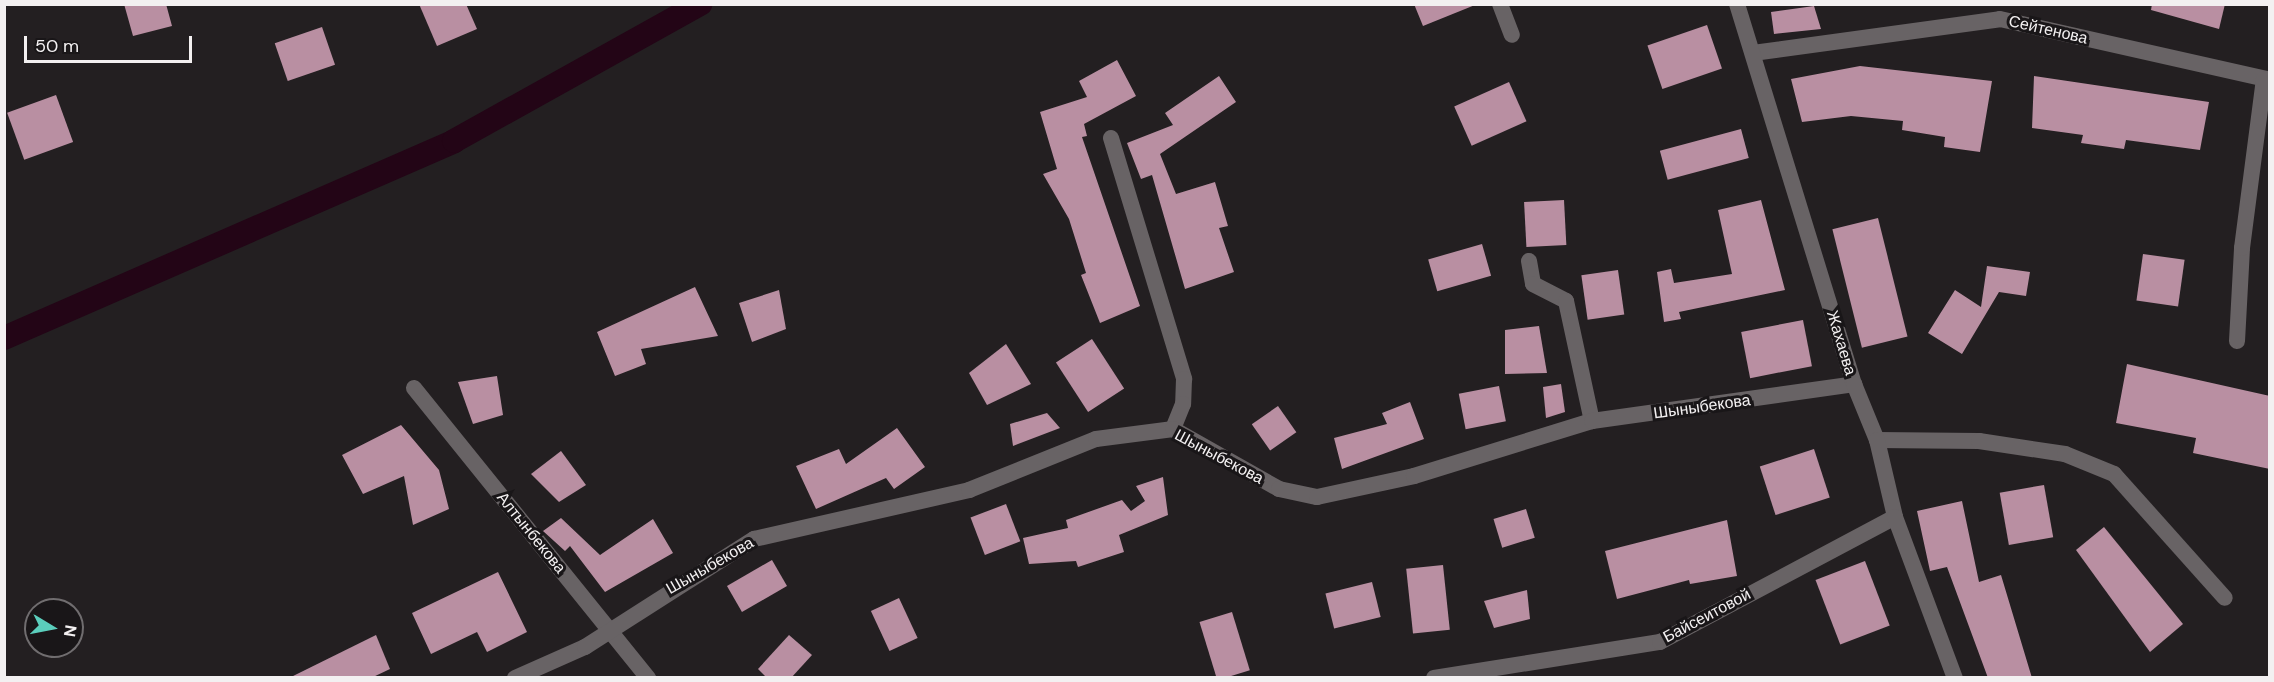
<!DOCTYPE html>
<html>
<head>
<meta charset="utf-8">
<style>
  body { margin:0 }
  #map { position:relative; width:2274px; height:682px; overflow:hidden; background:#231f21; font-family:"DM Sans",sans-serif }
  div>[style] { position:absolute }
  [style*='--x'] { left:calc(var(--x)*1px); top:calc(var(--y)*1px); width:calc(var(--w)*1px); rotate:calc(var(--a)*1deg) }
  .canal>* { height:24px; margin:-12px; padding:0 12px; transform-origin:12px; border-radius:12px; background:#230516 }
  .building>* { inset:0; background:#b98fa2; transform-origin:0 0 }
  .minor>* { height:16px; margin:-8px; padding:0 8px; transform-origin:8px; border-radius:8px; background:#686365 }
  .tertiary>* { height:16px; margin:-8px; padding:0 8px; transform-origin:8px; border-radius:8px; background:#686365 }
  span { translate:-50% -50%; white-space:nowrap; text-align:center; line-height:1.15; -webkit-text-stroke:6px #191618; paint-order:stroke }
  .street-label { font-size:16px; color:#f3f0f1 }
  .frame { position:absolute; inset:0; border:6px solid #f3f0f1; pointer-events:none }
  .north { position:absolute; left:24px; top:598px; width:60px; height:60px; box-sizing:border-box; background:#191618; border:2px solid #706d6f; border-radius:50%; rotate:100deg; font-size:16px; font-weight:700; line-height:24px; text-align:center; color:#f3f0f1 }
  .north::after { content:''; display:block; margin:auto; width:21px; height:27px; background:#5bcebc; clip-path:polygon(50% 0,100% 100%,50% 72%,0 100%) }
  .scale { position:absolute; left:24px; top:36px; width:168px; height:27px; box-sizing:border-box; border:3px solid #f3f0f1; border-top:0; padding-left:8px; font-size:18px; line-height:21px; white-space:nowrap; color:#f3f0f1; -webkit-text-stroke:4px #191618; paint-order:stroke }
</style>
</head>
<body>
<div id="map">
  <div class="canal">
    <i style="--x:4;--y:338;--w:491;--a:-23.6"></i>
    <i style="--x:454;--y:141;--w:282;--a:-29.1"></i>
  </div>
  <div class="building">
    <i style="clip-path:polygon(124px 4px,166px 4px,172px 26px,133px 36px)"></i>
    <i style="clip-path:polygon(419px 4px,466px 4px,477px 29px,437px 46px)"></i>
    <i style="clip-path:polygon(1414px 4px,1475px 4px,1475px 5px,1423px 26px)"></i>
    <i style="clip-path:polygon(2152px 4px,2225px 4px,2219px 29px,2151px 10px)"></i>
    <i style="clip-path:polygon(1814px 6px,1821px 29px,1774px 34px,1771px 12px)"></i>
    <i style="left:1707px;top:25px;width:46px;height:63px;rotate:71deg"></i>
    <i style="left:322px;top:27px;width:40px;height:50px;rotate:71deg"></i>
    <i style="clip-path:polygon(1117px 60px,1136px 96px,1084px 124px,1087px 136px,1082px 137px,1140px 306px,1100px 323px,1081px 275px,1086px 273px,1069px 219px,1043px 174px,1057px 169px,1040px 112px,1087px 97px,1079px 81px)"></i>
    <i style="clip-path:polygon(1860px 66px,1992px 81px,1980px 152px,1944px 147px,1945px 137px,1902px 130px,1903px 121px,1851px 116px,1802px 122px,1791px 79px)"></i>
    <i style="clip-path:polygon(1219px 76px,1236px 102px,1160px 154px,1176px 194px,1215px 182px,1228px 226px,1219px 228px,1234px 272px,1185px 289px,1152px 175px,1141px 179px,1127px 143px,1173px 125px,1165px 113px)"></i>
    <i style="clip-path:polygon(2034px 76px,2209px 102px,2200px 150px,2126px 140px,2124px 149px,2081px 143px,2083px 135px,2032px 128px)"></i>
    <i style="left:1509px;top:82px;width:43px;height:60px;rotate:66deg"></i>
    <i style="left:56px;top:95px;width:50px;height:52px;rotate:70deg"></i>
    <i style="left:1741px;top:129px;width:30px;height:84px;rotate:75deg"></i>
    <i style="left:1564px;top:200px;width:45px;height:40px;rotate:87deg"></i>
    <i style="clip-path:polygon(1761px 200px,1785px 290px,1679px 312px,1681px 319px,1664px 322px,1657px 272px,1671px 269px,1674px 283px,1732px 274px,1718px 210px)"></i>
    <i style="left:1878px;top:218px;width:122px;height:47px;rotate:76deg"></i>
    <i style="left:1482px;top:244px;width:33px;height:56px;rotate:74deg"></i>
    <i style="left:2143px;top:254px;width:42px;height:47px;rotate:8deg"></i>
    <i style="clip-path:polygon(1987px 266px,2030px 272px,2026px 296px,1999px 292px,1962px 354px,1928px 333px,1955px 290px,1981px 307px)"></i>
    <i style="left:1618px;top:270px;width:45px;height:37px;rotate:82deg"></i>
    <i style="clip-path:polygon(695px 287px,718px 336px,641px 349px,646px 364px,615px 376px,597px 332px)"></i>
    <i style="clip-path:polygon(779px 290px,786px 329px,752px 342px,739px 303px)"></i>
    <i style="left:1803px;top:320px;width:47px;height:63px;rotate:79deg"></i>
    <i style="clip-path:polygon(1539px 326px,1547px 373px,1505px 374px,1505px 330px)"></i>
    <i style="left:1092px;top:339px;width:59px;height:43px;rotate:57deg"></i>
    <i style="clip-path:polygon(1006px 344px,1031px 384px,987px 405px,969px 373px)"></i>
    <i style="clip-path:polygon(2127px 364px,2270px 396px,2270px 469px,2193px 453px,2196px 438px,2116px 423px)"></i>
    <i style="clip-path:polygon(497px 376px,503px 415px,473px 424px,458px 382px)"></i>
    <i style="clip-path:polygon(1561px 384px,1565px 412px,1546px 418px,1543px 387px)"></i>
    <i style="left:1499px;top:386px;width:36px;height:41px;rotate:79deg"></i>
    <i style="clip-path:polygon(1410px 402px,1424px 439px,1342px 469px,1334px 438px,1387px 424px,1382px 413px)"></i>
    <i style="left:1278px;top:406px;width:32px;height:32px;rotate:55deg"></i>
    <i style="clip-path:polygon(1047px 413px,1060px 428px,1013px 446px,1010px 424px)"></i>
    <i style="clip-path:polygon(401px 425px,439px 470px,449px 509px,413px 525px,404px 476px,363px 494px,342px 455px)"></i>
    <i style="clip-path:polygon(897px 428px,925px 467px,894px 489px,886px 478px,816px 509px,796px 466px,839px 449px,846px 464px)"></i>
    <i style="left:1814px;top:449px;width:51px;height:57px;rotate:72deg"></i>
    <i style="clip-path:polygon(561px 451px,586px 485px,559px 502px,531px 474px)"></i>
    <i style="clip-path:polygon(1163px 477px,1168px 515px,1119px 535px,1124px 552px,1078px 567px,1076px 561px,1029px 564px,1023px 538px,1068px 528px,1066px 520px,1122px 500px,1131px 511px,1145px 501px,1136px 486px)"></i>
    <i style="left:2044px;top:485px;width:53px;height:45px;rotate:80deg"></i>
    <i style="clip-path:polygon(1962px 501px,1979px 582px,2001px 575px,2032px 678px,1988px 678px,1947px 567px,1930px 571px,1917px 511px)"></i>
    <i style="left:1006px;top:504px;width:40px;height:38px;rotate:69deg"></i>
    <i style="left:1526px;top:509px;width:30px;height:34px;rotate:73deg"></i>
    <i style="clip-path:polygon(561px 518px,600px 555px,653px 519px,673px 553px,605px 592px,570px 546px,565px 551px,543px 531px)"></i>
    <i style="clip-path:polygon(1727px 520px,1737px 576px,1690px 584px,1689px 580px,1617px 599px,1605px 551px)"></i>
    <i style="clip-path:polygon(2104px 527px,2183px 624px,2150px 652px,2076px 550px)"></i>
    <i style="left:772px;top:560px;width:30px;height:52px;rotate:60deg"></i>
    <i style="left:1865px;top:561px;width:69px;height:53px;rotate:69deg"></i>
    <i style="left:1443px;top:565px;width:65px;height:37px;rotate:84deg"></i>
    <i style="clip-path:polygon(498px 572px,527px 632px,487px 652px,477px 632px,431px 654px,412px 613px)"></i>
    <i style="left:1372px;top:582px;width:36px;height:48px;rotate:76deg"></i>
    <i style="clip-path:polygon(1527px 590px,1530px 619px,1494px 628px,1484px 601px)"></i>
    <i style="left:899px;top:598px;width:44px;height:31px;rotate:65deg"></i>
    <i style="left:1232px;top:612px;width:61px;height:34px;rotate:73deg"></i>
    <i style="clip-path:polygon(376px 635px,390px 669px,371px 678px,289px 678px)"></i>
    <i style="clip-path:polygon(789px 635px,812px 655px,791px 678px,767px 678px,758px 669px)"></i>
  </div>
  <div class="minor">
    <i style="--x:1500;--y:4;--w:33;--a:69"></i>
    <i style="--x:1753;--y:53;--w:249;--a:-7.8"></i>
    <i style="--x:2000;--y:19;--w:277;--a:12.7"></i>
    <i style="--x:1111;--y:138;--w:252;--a:73.1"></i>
    <i style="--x:1184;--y:379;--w:25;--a:92"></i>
    <i style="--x:1183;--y:404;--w:27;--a:112"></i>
    <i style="--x:1529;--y:261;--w:23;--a:80"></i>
    <i style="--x:1533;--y:284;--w:37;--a:27"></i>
    <i style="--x:1566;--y:301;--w:123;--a:77.8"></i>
    <i style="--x:2237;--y:341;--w:93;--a:-86.9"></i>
    <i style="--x:2242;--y:248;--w:170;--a:-82.6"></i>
    <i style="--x:414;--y:388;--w:373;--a:51.1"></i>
    <i style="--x:1877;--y:440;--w:102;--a:0.6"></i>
    <i style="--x:1979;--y:441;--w:87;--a:8.6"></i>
    <i style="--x:2065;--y:454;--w:53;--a:22.2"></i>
    <i style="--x:2114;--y:474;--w:166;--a:48.2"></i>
    <i style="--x:515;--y:678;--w:77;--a:-23.9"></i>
    <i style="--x:585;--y:647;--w:201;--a:-32.6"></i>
    <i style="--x:754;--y:539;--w:221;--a:-12.8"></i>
    <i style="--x:969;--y:490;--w:137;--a:-21.9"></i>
    <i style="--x:1096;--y:439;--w:78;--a:-7.4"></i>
    <i style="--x:1173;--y:429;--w:122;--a:29.5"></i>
    <i style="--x:1279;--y:489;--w:39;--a:12"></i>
    <i style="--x:1317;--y:497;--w:99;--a:-12.2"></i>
    <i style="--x:1414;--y:476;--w:186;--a:-17.2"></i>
    <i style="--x:1592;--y:421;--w:265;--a:-8"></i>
    <i style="--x:1434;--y:678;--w:229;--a:-9.1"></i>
    <i style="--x:1660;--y:642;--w:266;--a:-28"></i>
  </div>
  <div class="tertiary">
    <i style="--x:1737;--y:4;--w:398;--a:72.9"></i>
    <i style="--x:1854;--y:384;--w:61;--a:67.7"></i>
    <i style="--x:1877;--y:440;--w:79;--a:76.8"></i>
    <i style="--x:1895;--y:517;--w:172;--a:69.6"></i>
  </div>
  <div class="street-label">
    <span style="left:2048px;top:30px;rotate:13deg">Сейтенова</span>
    <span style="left:1841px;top:343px;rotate:73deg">Жахаева</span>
    <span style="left:1702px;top:407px;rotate:-8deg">Шыныбекова</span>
    <span style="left:1219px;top:457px;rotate:28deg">Шыныбекова</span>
    <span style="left:531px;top:533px;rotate:51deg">Алтынбекова</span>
    <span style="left:710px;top:566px;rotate:-30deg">Шыныбекова</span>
    <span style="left:1707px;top:616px;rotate:-28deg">Байсеитовой</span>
  </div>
  <div class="frame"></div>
  <div class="north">N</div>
  <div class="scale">50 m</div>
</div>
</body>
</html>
